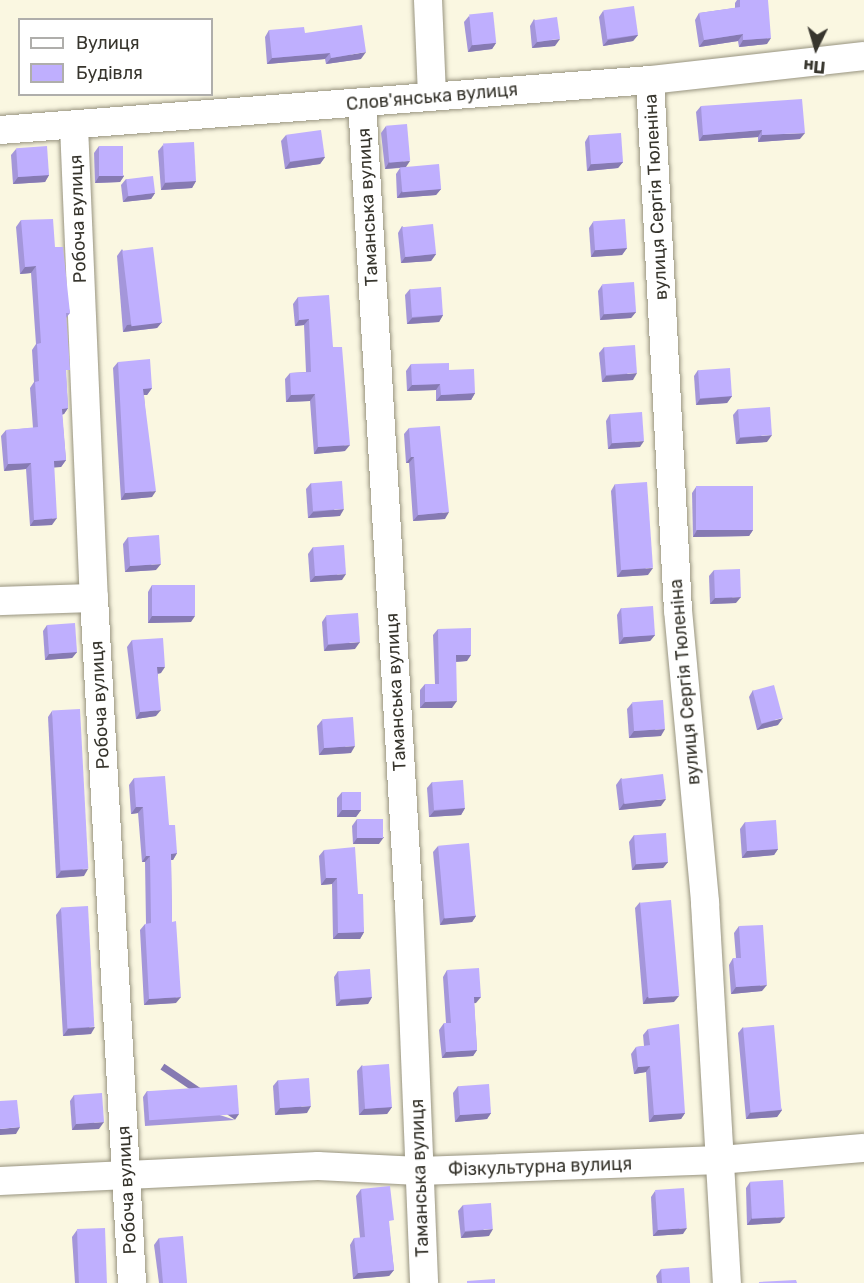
<!DOCTYPE html>
<html>
<head>
<meta charset="utf-8">
<style>
  body { margin:0 }
  #map { position:relative; width:864px; height:1283px; overflow:hidden; background:#faf7e1; font-family:Rubik,sans-serif }
  div>[style] { position:absolute }
  [style*='--x'] { left:calc(var(--x)*1px); top:calc(var(--y)*1px); width:calc(var(--w)*1px); rotate:calc(var(--a)*1deg) }
  .roads { filter:drop-shadow(0 0 2px #989480) drop-shadow(0 0 2px #989480) }
  .minor>* { height:28px; margin:-14px; padding:0 14px; transform-origin:14px; border-radius:14px; background:#fff }
  .wall>* { inset:0; background:#a496da }
  .shaded-wall>* { inset:0; background:#867ab2; transform-origin:0 0 }
  .building>* { inset:0; background:#bfaffe; transform-origin:0 0 }
  span { translate:-50% -50%; white-space:nowrap; text-align:center; line-height:1.15; -webkit-text-stroke:5px #fff; paint-order:stroke }
  .street-label { font-size:18px; color:#37352d }
  .legend { position:absolute; left:18px; top:18px; width:195px; height:78px; box-sizing:border-box; background:#fff; border:2px solid #afaeab; margin:0; padding:8px 10px; list-style:none; font-size:18px; color:#37352d }
  .legend li { display:flex; align-items:center; gap:12px; height:30px }
  .legend b { width:30px; border:2px solid #afaeab }
  .north { position:absolute; left:786px; top:18px; width:60px; height:60px; -webkit-text-stroke:4px #fff; paint-order:stroke; rotate:185deg; font-size:16px; font-weight:700; line-height:24px; text-align:center; color:#37352d }
  .north::after { content:''; display:block; margin:auto; width:21px; height:27px; background:#37352d; clip-path:polygon(50% 0,100% 100%,50% 72%,0 100%) }
</style>
</head>
<body>
<div id="map">
  <div class="roads">
    <div class="minor">
      <i style="--x:428;--y:0;--w:96;--a:87.6"></i>
      <i style="--x:650;--y:80;--w:531;--a:86.98"></i>
      <i style="--x:678;--y:610;--w:294;--a:84.7"></i>
      <i style="--x:705;--y:903;--w:381;--a:86.7"></i>
      <i style="--x:362;--y:102;--w:806;--a:86.66"></i>
      <i style="--x:409;--y:907;--w:376;--a:87.7"></i>
      <i style="--x:74;--y:126;--w:472;--a:87.6"></i>
      <i style="--x:94;--y:598;--w:686;--a:86.82"></i>
      <i style="--x:0;--y:130;--w:652;--a:-4.4"></i>
      <i style="--x:650;--y:80;--w:215;--a:-6.4"></i>
      <i style="--x:0;--y:601;--w:94;--a:-1.8"></i>
      <i style="--x:0;--y:1181;--w:318;--a:-2.7"></i>
      <i style="--x:318;--y:1166;--w:101;--a:2.8"></i>
      <i style="--x:419;--y:1171;--w:301;--a:-2.1"></i>
      <i style="--x:720;--y:1160;--w:144;--a:-4.8"></i>
    </div>
  </div>
  <div class="wall">
    <i style="clip-path:polygon(737px 0,768px 0,767px 44px,739px 47px,738px 41px,699px 47px,695px 20px,699px 13px,735px 8px,735px 3px)"></i>
    <i style="clip-path:polygon(603px 11px,638px 35px,633px 41px,603px 46px,599px 17px)"></i>
    <i style="clip-path:polygon(469px 16px,496px 43px,492px 49px,468px 52px,464px 22px)"></i>
    <i style="clip-path:polygon(534px 19px,555px 46px,532px 48px,530px 26px)"></i>
    <i style="clip-path:polygon(269px 30px,305px 33px,361px 59px,326px 64px,325px 59px,267px 64px,265px 37px)"></i>
    <i style="clip-path:polygon(701px 106px,800px 139px,758px 142px,758px 137px,699px 141px,696px 112px)"></i>
    <i style="clip-path:polygon(386px 126px,406px 167px,441px 189px,436px 195px,397px 198px,396px 174px,400px 168px,385px 169px,381px 133px)"></i>
    <i style="clip-path:polygon(286px 135px,325px 157px,320px 164px,285px 169px,281px 141px)"></i>
    <i style="clip-path:polygon(589px 135px,623px 162px,618px 168px,587px 171px,585px 142px)"></i>
    <i style="clip-path:polygon(163px 145px,196px 181px,192px 188px,161px 190px,158px 151px)"></i>
    <i style="clip-path:polygon(99px 146px,124px 176px,120px 182px,95px 183px,94px 153px)"></i>
    <i style="clip-path:polygon(16px 149px,49px 175px,45px 182px,13px 184px,11px 155px)"></i>
    <i style="clip-path:polygon(126px 179px,155px 193px,151px 199px,123px 202px,121px 185px)"></i>
    <i style="clip-path:polygon(21px 220px,55px 247px,70px 313px,66px 318px,66px 376px,68px 408px,64px 414px,62px 415px,66px 460px,61px 467px,54px 467px,52px 525px,30px 526px,26px 469px,4px 471px,1px 436px,6px 430px,33px 428px,30px 388px,34px 382px,32px 350px,36px 344px,31px 273px,20px 274px,16px 227px)"></i>
    <i style="clip-path:polygon(593px 222px,627px 248px,622px 255px,591px 257px,589px 228px)"></i>
    <i style="clip-path:polygon(402px 226px,436px 254px,431px 261px,401px 263px,398px 233px)"></i>
    <i style="clip-path:polygon(122px 249px,162px 322px,157px 328px,123px 332px,117px 256px)"></i>
    <i style="clip-path:polygon(602px 285px,636px 312px,631px 318px,600px 320px,598px 291px)"></i>
    <i style="clip-path:polygon(410px 289px,443px 315px,439px 322px,407px 324px,405px 295px)"></i>
    <i style="clip-path:polygon(298px 297px,333px 347px,345px 451px,314px 454px,310px 401px,286px 402px,285px 379px,290px 373px,306px 372px,304px 325px,295px 326px,293px 304px)"></i>
    <i style="clip-path:polygon(604px 347px,633px 380px,602px 382px,599px 353px)"></i>
    <i style="clip-path:polygon(118px 362px,152px 388px,147px 395px,144px 395px,152px 497px,121px 500px,113px 368px)"></i>
    <i style="clip-path:polygon(411px 364px,449px 370px,475px 393px,471px 400px,436px 401px,436px 390px,407px 391px,406px 371px)"></i>
    <i style="clip-path:polygon(698px 370px,732px 396px,727px 403px,696px 405px,694px 376px)"></i>
    <i style="clip-path:polygon(738px 409px,767px 442px,736px 444px,733px 415px)"></i>
    <i style="clip-path:polygon(610px 414px,640px 447px,608px 449px,606px 421px)"></i>
    <i style="clip-path:polygon(409px 428px,445px 519px,413px 521px,409px 463px,406px 463px,404px 434px)"></i>
    <i style="clip-path:polygon(311px 483px,340px 516px,308px 518px,306px 489px)"></i>
    <i style="clip-path:polygon(615px 484px,648px 575px,617px 577px,611px 491px)"></i>
    <i style="clip-path:polygon(696px 487px,753px 530px,749px 536px,693px 537px,692px 493px)"></i>
    <i style="clip-path:polygon(128px 537px,156px 570px,125px 572px,123px 544px)"></i>
    <i style="clip-path:polygon(313px 547px,342px 580px,310px 582px,308px 554px)"></i>
    <i style="clip-path:polygon(714px 570px,736px 603px,710px 604px,709px 576px)"></i>
    <i style="clip-path:polygon(152px 585px,191px 622px,148px 623px,148px 592px)"></i>
    <i style="clip-path:polygon(621px 608px,655px 635px,650px 641px,619px 644px,617px 615px)"></i>
    <i style="clip-path:polygon(326px 616px,355px 649px,324px 651px,322px 622px)"></i>
    <i style="clip-path:polygon(47px 625px,77px 652px,72px 658px,45px 660px,43px 631px)"></i>
    <i style="clip-path:polygon(438px 629px,467px 661px,456px 662px,452px 708px,420px 708px,420px 690px,425px 684px,435px 684px,433px 635px)"></i>
    <i style="clip-path:polygon(132px 640px,161px 673px,158px 674px,156px 716px,136px 719px,127px 647px)"></i>
    <i style="clip-path:polygon(753px 690px,778px 725px,757px 730px,749px 697px)"></i>
    <i style="clip-path:polygon(632px 703px,661px 736px,629px 738px,627px 709px)"></i>
    <i style="clip-path:polygon(52px 711px,84px 876px,56px 878px,48px 717px)"></i>
    <i style="clip-path:polygon(322px 720px,351px 753px,319px 755px,317px 726px)"></i>
    <i style="clip-path:polygon(134px 778px,169px 825px,177px 853px,173px 860px,171px 860px,172px 922px,176px 1003px,144px 1005px,140px 930px,145px 924px,146px 924px,145px 862px,142px 862px,138px 813px,131px 814px,129px 785px)"></i>
    <i style="clip-path:polygon(621px 778px,661px 806px,619px 810px,616px 785px)"></i>
    <i style="clip-path:polygon(432px 782px,465px 808px,461px 815px,429px 817px,427px 788px)"></i>
    <i style="clip-path:polygon(342px 792px,361px 810px,356px 817px,337px 817px,337px 798px)"></i>
    <i style="clip-path:polygon(357px 819px,379px 844px,353px 844px,352px 826px)"></i>
    <i style="clip-path:polygon(745px 822px,778px 849px,774px 855px,742px 858px,740px 829px)"></i>
    <i style="clip-path:polygon(634px 835px,668px 862px,663px 868px,632px 870px,629px 842px)"></i>
    <i style="clip-path:polygon(438px 846px,476px 916px,472px 922px,440px 925px,433px 852px)"></i>
    <i style="clip-path:polygon(324px 850px,358px 894px,364px 932px,360px 939px,333px 939px,332px 884px,321px 885px,319px 856px)"></i>
    <i style="clip-path:polygon(640px 902px,674px 1002px,643px 1004px,635px 908px)"></i>
    <i style="clip-path:polygon(61px 908px,91px 1034px,63px 1036px,56px 915px)"></i>
    <i style="clip-path:polygon(739px 926px,762px 991px,731px 994px,729px 965px,733px 958px,736px 958px,734px 933px)"></i>
    <i style="clip-path:polygon(447px 970px,476px 1003px,474px 1003px,477px 1050px,473px 1056px,442px 1058px,439px 1030px,444px 1023px,446px 1023px,443px 977px)"></i>
    <i style="clip-path:polygon(338px 971px,372px 997px,368px 1004px,336px 1006px,334px 977px)"></i>
    <i style="clip-path:polygon(743px 1027px,782px 1110px,777px 1117px,746px 1119px,738px 1033px)"></i>
    <i style="clip-path:polygon(648px 1029px,685px 1113px,681px 1119px,649px 1122px,646px 1072px,634px 1074px,631px 1054px,636px 1047px,644px 1046px,643px 1035px)"></i>
    <i style="clip-path:polygon(362px 1065px,392px 1107px,387px 1114px,359px 1115px,357px 1071px)"></i>
    <i style="clip-path:polygon(278px 1080px,307px 1113px,275px 1115px,273px 1086px)"></i>
    <i style="clip-path:polygon(458px 1086px,491px 1113px,487px 1119px,455px 1122px,453px 1093px)"></i>
    <i style="clip-path:polygon(147px 1091px,235px 1120px,145px 1126px,143px 1097px)"></i>
    <i style="clip-path:polygon(74px 1095px,99px 1129px,72px 1130px,70px 1101px)"></i>
    <i style="clip-path:polygon(750px 1182px,780px 1223px,747px 1225px,746px 1188px)"></i>
    <i style="clip-path:polygon(361px 1189px,389px 1227px,394px 1270px,389px 1276px,353px 1279px,350px 1245px,354px 1238px,360px 1238px,356px 1196px)"></i>
    <i style="clip-path:polygon(655px 1191px,683px 1234px,653px 1236px,651px 1197px)"></i>
    <i style="clip-path:polygon(463px 1205px,489px 1236px,461px 1238px,458px 1211px)"></i>
    <i style="clip-path:polygon(77px 1230px,107px 1283px,75px 1283px,72px 1237px)"></i>
    <i style="clip-path:polygon(159px 1238px,187px 1283px,159px 1283px,154px 1245px)"></i>
    <i style="clip-path:polygon(661px 1269px,690px 1283px,657px 1283px,656px 1276px)"></i>
  </div>
  <div class="shaded-wall">
    <i style="clip-path:polygon(743px 34px,738px 41px,699px 47px,704px 40px)"></i>
    <i style="clip-path:polygon(638px 35px,633px 41px,603px 46px,608px 40px)"></i>
    <i style="clip-path:polygon(771px 38px,767px 44px,739px 47px,743px 40px)"></i>
    <i style="clip-path:polygon(560px 39px,555px 46px,532px 48px,537px 42px)"></i>
    <i style="clip-path:polygon(496px 43px,492px 49px,468px 52px,472px 45px)"></i>
    <i style="clip-path:polygon(366px 52px,361px 59px,326px 64px,331px 58px)"></i>
    <i style="clip-path:polygon(330px 53px,325px 59px,267px 64px,272px 58px)"></i>
    <i style="clip-path:polygon(762px 130px,758px 137px,699px 141px,703px 135px)"></i>
    <i style="clip-path:polygon(805px 133px,800px 139px,758px 142px,762px 135px)"></i>
    <i style="clip-path:polygon(325px 157px,320px 164px,285px 169px,290px 162px)"></i>
    <i style="clip-path:polygon(410px 161px,406px 167px,385px 169px,389px 162px)"></i>
    <i style="clip-path:polygon(623px 162px,618px 168px,587px 171px,591px 164px)"></i>
    <i style="clip-path:polygon(49px 175px,45px 182px,13px 184px,18px 177px)"></i>
    <i style="clip-path:polygon(99px 176px,124px 176px,120px 182px,95px 183px)"></i>
    <i style="clip-path:polygon(196px 181px,192px 188px,161px 190px,165px 183px)"></i>
    <i style="clip-path:polygon(441px 189px,436px 195px,397px 198px,402px 191px)"></i>
    <i style="clip-path:polygon(155px 193px,151px 199px,123px 202px,128px 196px)"></i>
    <i style="clip-path:polygon(627px 248px,622px 255px,591px 257px,595px 250px)"></i>
    <i style="clip-path:polygon(436px 254px,431px 261px,401px 263px,405px 257px)"></i>
    <i style="clip-path:polygon(36px 266px,31px 273px,20px 274px,25px 267px)"></i>
    <i style="clip-path:polygon(636px 312px,631px 318px,600px 320px,604px 314px)"></i>
    <i style="clip-path:polygon(443px 315px,439px 322px,407px 324px,412px 318px)"></i>
    <i style="clip-path:polygon(309px 319px,304px 325px,295px 326px,299px 320px)"></i>
    <i style="clip-path:polygon(162px 322px,157px 328px,123px 332px,127px 325px)"></i>
    <i style="clip-path:polygon(637px 373px,633px 380px,602px 382px,606px 376px)"></i>
    <i style="clip-path:polygon(440px 384px,436px 390px,407px 391px,412px 385px)"></i>
    <i style="clip-path:polygon(152px 388px,147px 395px,138px 395px,143px 389px)"></i>
    <i style="clip-path:polygon(475px 393px,471px 400px,436px 401px,441px 395px)"></i>
    <i style="clip-path:polygon(315px 394px,310px 401px,286px 402px,291px 395px)"></i>
    <i style="clip-path:polygon(732px 396px,727px 403px,696px 405px,700px 399px)"></i>
    <i style="clip-path:polygon(68px 408px,64px 414px,57px 415px,62px 409px)"></i>
    <i style="clip-path:polygon(772px 435px,767px 442px,736px 444px,740px 438px)"></i>
    <i style="clip-path:polygon(644px 441px,640px 447px,608px 449px,612px 443px)"></i>
    <i style="clip-path:polygon(350px 445px,345px 451px,314px 454px,318px 447px)"></i>
    <i style="clip-path:polygon(411px 457px,414px 457px,409px 463px,406px 463px)"></i>
    <i style="clip-path:polygon(66px 460px,61px 467px,49px 468px,54px 461px)"></i>
    <i style="clip-path:polygon(31px 463px,26px 469px,4px 471px,8px 464px)"></i>
    <i style="clip-path:polygon(156px 491px,152px 497px,121px 500px,125px 493px)"></i>
    <i style="clip-path:polygon(344px 509px,340px 516px,308px 518px,313px 512px)"></i>
    <i style="clip-path:polygon(449px 512px,445px 519px,413px 521px,418px 515px)"></i>
    <i style="clip-path:polygon(57px 518px,52px 525px,30px 526px,34px 520px)"></i>
    <i style="clip-path:polygon(697px 530px,753px 530px,749px 536px,693px 537px)"></i>
    <i style="clip-path:polygon(161px 564px,156px 570px,125px 572px,130px 566px)"></i>
    <i style="clip-path:polygon(653px 568px,648px 575px,617px 577px,622px 570px)"></i>
    <i style="clip-path:polygon(346px 574px,342px 580px,310px 582px,315px 576px)"></i>
    <i style="clip-path:polygon(741px 597px,736px 603px,710px 604px,715px 598px)"></i>
    <i style="clip-path:polygon(152px 616px,195px 616px,191px 622px,148px 623px)"></i>
    <i style="clip-path:polygon(655px 635px,650px 641px,619px 644px,624px 637px)"></i>
    <i style="clip-path:polygon(360px 642px,355px 649px,324px 651px,328px 645px)"></i>
    <i style="clip-path:polygon(77px 652px,72px 658px,45px 660px,49px 654px)"></i>
    <i style="clip-path:polygon(456px 655px,471px 655px,467px 661px,452px 662px)"></i>
    <i style="clip-path:polygon(157px 667px,165px 667px,161px 673px,153px 674px)"></i>
    <i style="clip-path:polygon(457px 701px,452px 708px,420px 708px,425px 702px)"></i>
    <i style="clip-path:polygon(161px 710px,156px 716px,136px 719px,140px 712px)"></i>
    <i style="clip-path:polygon(783px 718px,778px 725px,757px 730px,762px 724px)"></i>
    <i style="clip-path:polygon(665px 729px,661px 736px,629px 738px,634px 731px)"></i>
    <i style="clip-path:polygon(355px 746px,351px 753px,319px 755px,324px 748px)"></i>
    <i style="clip-path:polygon(666px 799px,661px 806px,619px 810px,624px 803px)"></i>
    <i style="clip-path:polygon(136px 807px,143px 807px,138px 813px,131px 814px)"></i>
    <i style="clip-path:polygon(465px 808px,461px 815px,429px 817px,434px 811px)"></i>
    <i style="clip-path:polygon(342px 810px,361px 810px,356px 817px,337px 817px)"></i>
    <i style="clip-path:polygon(384px 837px,379px 844px,353px 844px,357px 838px)"></i>
    <i style="clip-path:polygon(778px 849px,774px 855px,742px 858px,747px 851px)"></i>
    <i style="clip-path:polygon(177px 853px,173px 860px,166px 860px,171px 854px)"></i>
    <i style="clip-path:polygon(146px 856px,150px 856px,145px 862px,142px 862px)"></i>
    <i style="clip-path:polygon(668px 862px,663px 868px,632px 870px,636px 864px)"></i>
    <i style="clip-path:polygon(88px 869px,84px 876px,56px 878px,61px 871px)"></i>
    <i style="clip-path:polygon(326px 878px,337px 878px,332px 884px,321px 885px)"></i>
    <i style="clip-path:polygon(476px 916px,472px 922px,440px 925px,444px 918px)"></i>
    <i style="clip-path:polygon(364px 932px,360px 939px,333px 939px,338px 933px)"></i>
    <i style="clip-path:polygon(767px 985px,762px 991px,731px 994px,736px 987px)"></i>
    <i style="clip-path:polygon(679px 996px,674px 1002px,643px 1004px,647px 997px)"></i>
    <i style="clip-path:polygon(181px 997px,176px 1003px,144px 1005px,149px 999px)"></i>
    <i style="clip-path:polygon(372px 997px,368px 1004px,336px 1006px,341px 1000px)"></i>
    <i style="clip-path:polygon(474px 997px,481px 997px,476px 1003px,469px 1004px)"></i>
    <i style="clip-path:polygon(95px 1027px,91px 1034px,63px 1036px,68px 1029px)"></i>
    <i style="clip-path:polygon(477px 1050px,473px 1056px,442px 1058px,446px 1052px)"></i>
    <i style="clip-path:polygon(650px 1066px,646px 1072px,634px 1074px,638px 1067px)"></i>
    <i style="clip-path:polygon(311px 1106px,307px 1113px,275px 1115px,280px 1108px)"></i>
    <i style="clip-path:polygon(392px 1107px,387px 1114px,359px 1115px,364px 1109px)"></i>
    <i style="clip-path:polygon(782px 1110px,777px 1117px,746px 1119px,750px 1113px)"></i>
    <i style="clip-path:polygon(491px 1113px,487px 1119px,455px 1122px,460px 1115px)"></i>
    <i style="clip-path:polygon(685px 1113px,681px 1119px,649px 1122px,654px 1115px)"></i>
    <i style="left:239px;top:1114px;width:7px;height:90px;rotate:124deg"></i>
    <i style="clip-path:polygon(104px 1122px,99px 1129px,72px 1130px,76px 1124px)"></i>
    <i style="clip-path:polygon(20px 1127px,16px 1134px,0 1135px,0 1129px)"></i>
    <i style="clip-path:polygon(785px 1217px,780px 1223px,747px 1225px,752px 1218px)"></i>
    <i style="clip-path:polygon(687px 1228px,683px 1234px,653px 1236px,658px 1230px)"></i>
    <i style="clip-path:polygon(493px 1229px,489px 1236px,461px 1238px,465px 1232px)"></i>
    <i style="clip-path:polygon(394px 1270px,389px 1276px,353px 1279px,358px 1273px)"></i>
  </div>
  <div class="building">
    <i style="clip-path:polygon(740px 0,768px 0,771px 38px,743px 40px,743px 34px,704px 40px,699px 13px,740px 7px)"></i>
    <i style="left:634px;top:6px;width:29px;height:31px;rotate:82deg"></i>
    <i style="left:493px;top:12px;width:31px;height:24px;rotate:84deg"></i>
    <i style="left:557px;top:17px;width:22px;height:23px;rotate:82deg"></i>
    <i style="clip-path:polygon(362px 25px,366px 52px,331px 58px,330px 53px,272px 58px,269px 30px,304px 27px,305px 33px)"></i>
    <i style="clip-path:polygon(802px 99px,805px 133px,762px 135px,762px 130px,703px 135px,701px 106px)"></i>
    <i style="left:407px;top:124px;width:37px;height:21px;rotate:85deg"></i>
    <i style="left:321px;top:130px;width:27px;height:35px;rotate:82deg"></i>
    <i style="left:621px;top:133px;width:29px;height:32px;rotate:86deg"></i>
    <i style="left:194px;top:142px;width:39px;height:31px;rotate:87deg"></i>
    <i style="left:47px;top:146px;width:29px;height:31px;rotate:86deg"></i>
    <i style="left:99px;top:146px;width:24px;height:30px"></i>
    <i style="left:439px;top:164px;width:25px;height:39px;rotate:85deg"></i>
    <i style="left:153px;top:176px;width:17px;height:27px;rotate:83deg"></i>
    <i style="clip-path:polygon(53px 219px,55px 247px,63px 247px,70px 313px,66px 313px,70px 370px,66px 370px,68px 408px,62px 409px,66px 460px,54px 461px,57px 518px,34px 520px,31px 463px,8px 464px,6px 430px,38px 427px,35px 382px,39px 381px,37px 344px,41px 343px,36px 266px,25px 267px,21px 220px)"></i>
    <i style="left:625px;top:219px;width:29px;height:32px;rotate:86deg"></i>
    <i style="left:433px;top:224px;width:30px;height:31px;rotate:84deg"></i>
    <i style="left:153px;top:247px;width:76px;height:31px;rotate:83deg"></i>
    <i style="left:634px;top:282px;width:30px;height:32px;rotate:86deg"></i>
    <i style="left:441px;top:287px;width:28px;height:31px;rotate:86deg"></i>
    <i style="clip-path:polygon(329px 295px,333px 347px,342px 347px,350px 445px,318px 447px,315px 394px,291px 395px,290px 373px,311px 372px,309px 319px,299px 320px,298px 297px)"></i>
    <i style="left:635px;top:345px;width:28px;height:31px;rotate:86deg"></i>
    <i style="clip-path:polygon(150px 359px,152px 388px,143px 389px,156px 491px,125px 493px,118px 362px)"></i>
    <i style="clip-path:polygon(449px 363px,449px 370px,474px 369px,475px 393px,441px 395px,440px 384px,412px 385px,411px 364px)"></i>
    <i style="left:730px;top:368px;width:28px;height:32px;rotate:86deg"></i>
    <i style="left:770px;top:407px;width:28px;height:32px;rotate:86deg"></i>
    <i style="left:642px;top:412px;width:29px;height:32px;rotate:86deg"></i>
    <i style="clip-path:polygon(440px 426px,449px 512px,418px 515px,414px 457px,411px 457px,409px 428px)"></i>
    <i style="left:342px;top:481px;width:28px;height:31px;rotate:86deg"></i>
    <i style="left:647px;top:482px;width:86px;height:32px;rotate:86deg"></i>
    <i style="left:753px;top:486px;width:44px;height:57px;rotate:90deg"></i>
    <i style="left:159px;top:535px;width:29px;height:31px;rotate:86deg"></i>
    <i style="left:344px;top:545px;width:29px;height:31px;rotate:86deg"></i>
    <i style="left:740px;top:569px;width:28px;height:26px;rotate:88deg"></i>
    <i style="left:152px;top:585px;width:43px;height:31px"></i>
    <i style="left:653px;top:606px;width:29px;height:32px;rotate:86deg"></i>
    <i style="left:358px;top:613px;width:29px;height:32px;rotate:86deg"></i>
    <i style="left:75px;top:623px;width:29px;height:28px;rotate:86deg"></i>
    <i style="clip-path:polygon(471px 628px,471px 655px,456px 655px,457px 701px,425px 702px,425px 684px,439px 684px,438px 629px)"></i>
    <i style="clip-path:polygon(163px 638px,165px 667px,157px 667px,161px 710px,140px 712px,132px 640px)"></i>
    <i style="left:774px;top:685px;width:34px;height:22px;rotate:75deg"></i>
    <i style="left:663px;top:700px;width:29px;height:31px;rotate:86deg"></i>
    <i style="left:80px;top:709px;width:160px;height:28px;rotate:87deg"></i>
    <i style="left:353px;top:717px;width:29px;height:31px;rotate:86deg"></i>
    <i style="left:663px;top:774px;width:25px;height:42px;rotate:83deg"></i>
    <i style="clip-path:polygon(165px 776px,169px 825px,175px 825px,177px 853px,171px 854px,172px 922px,176px 921px,181px 997px,149px 999px,145px 924px,151px 923px,150px 856px,146px 856px,143px 807px,136px 807px,134px 778px)"></i>
    <i style="left:463px;top:780px;width:28px;height:31px;rotate:86deg"></i>
    <i style="left:342px;top:792px;width:19px;height:18px"></i>
    <i style="left:357px;top:819px;width:26px;height:19px"></i>
    <i style="left:776px;top:820px;width:29px;height:31px;rotate:86deg"></i>
    <i style="left:666px;top:833px;width:29px;height:32px;rotate:86deg"></i>
    <i style="left:469px;top:843px;width:73px;height:31px;rotate:85deg"></i>
    <i style="clip-path:polygon(355px 847px,358px 894px,363px 894px,364px 932px,338px 933px,337px 878px,326px 878px,324px 850px)"></i>
    <i style="left:671px;top:900px;width:96px;height:31px;rotate:85deg"></i>
    <i style="left:88px;top:906px;width:121px;height:27px;rotate:87deg"></i>
    <i style="clip-path:polygon(763px 925px,767px 985px,736px 987px,733px 958px,741px 958px,739px 926px)"></i>
    <i style="clip-path:polygon(479px 968px,481px 997px,474px 997px,477px 1050px,446px 1052px,444px 1023px,451px 1023px,447px 970px)"></i>
    <i style="left:370px;top:969px;width:28px;height:32px;rotate:86deg"></i>
    <i style="clip-path:polygon(679px 1024px,685px 1113px,654px 1115px,650px 1066px,638px 1067px,636px 1047px,650px 1045px,648px 1029px)"></i>
    <i style="left:774px;top:1025px;width:85px;height:31px;rotate:85deg"></i>
    <i style="left:389px;top:1064px;width:43px;height:27px;rotate:86deg"></i>
    <i style="left:309px;top:1078px;width:28px;height:31px;rotate:86deg"></i>
    <i style="left:489px;top:1084px;width:29px;height:31px;rotate:86deg"></i>
    <i style="left:237px;top:1085px;width:29px;height:90px;rotate:86deg"></i>
    <i style="left:102px;top:1093px;width:29px;height:28px;rotate:86deg"></i>
    <i style="clip-path:polygon(17px 1100px,20px 1127px,0 1129px,0 1101px)"></i>
    <i style="left:783px;top:1180px;width:37px;height:33px;rotate:87deg"></i>
    <i style="clip-path:polygon(390px 1186px,394px 1220px,389px 1221px,394px 1270px,358px 1273px,354px 1238px,365px 1237px,361px 1189px)"></i>
    <i style="left:684px;top:1188px;width:40px;height:29px;rotate:86deg"></i>
    <i style="left:491px;top:1203px;width:26px;height:28px;rotate:86deg"></i>
    <i style="left:105px;top:1228px;width:55px;height:28px;rotate:88deg"></i>
    <i style="left:183px;top:1236px;width:47px;height:24px;rotate:85deg"></i>
    <i style="left:689px;top:1267px;width:16px;height:28px;rotate:86deg"></i>
    <i style="clip-path:polygon(495px 1279px,495px 1283px,467px 1283px,467px 1281px)"></i>
    <i style="clip-path:polygon(796px 1280px,797px 1283px,759px 1283px,759px 1282px)"></i>
  </div>
  <div class="street-label">
    <span style="left:432px;top:97px;rotate:-5deg">Слов'янська вулиця</span>
    <span style="left:656px;top:197px;rotate:-93deg">вулиця Сергія Тюленіна</span>
    <span style="left:368px;top:207px;rotate:-93deg">Таманська вулиця</span>
    <span style="left:78px;top:219px;rotate:-92deg">Робоча вулиця</span>
    <span style="left:685px;top:682px;rotate:-95deg">вулиця Сергія Тюленіна</span>
    <span style="left:396px;top:692px;rotate:-93deg">Таманська вулиця</span>
    <span style="left:100px;top:705px;rotate:-93deg">Робоча вулиця</span>
    <span style="left:540px;top:1167px;rotate:-2deg">Фізкультурна вулиця</span>
    <span style="left:420px;top:1178px;rotate:-92deg">Таманська вулиця</span>
    <span style="left:127px;top:1190px;rotate:-93deg">Робоча вулиця</span>
  </div>
  <ul class="legend">
  <li><b style="height:8px;background:#fff"></b>Вулиця</li>
  <li><b style="height:16px;background:#bfaffe"></b>Будівля</li>
  </ul>
  <div class="north">Пн</div>
</div>
</body>
</html>
